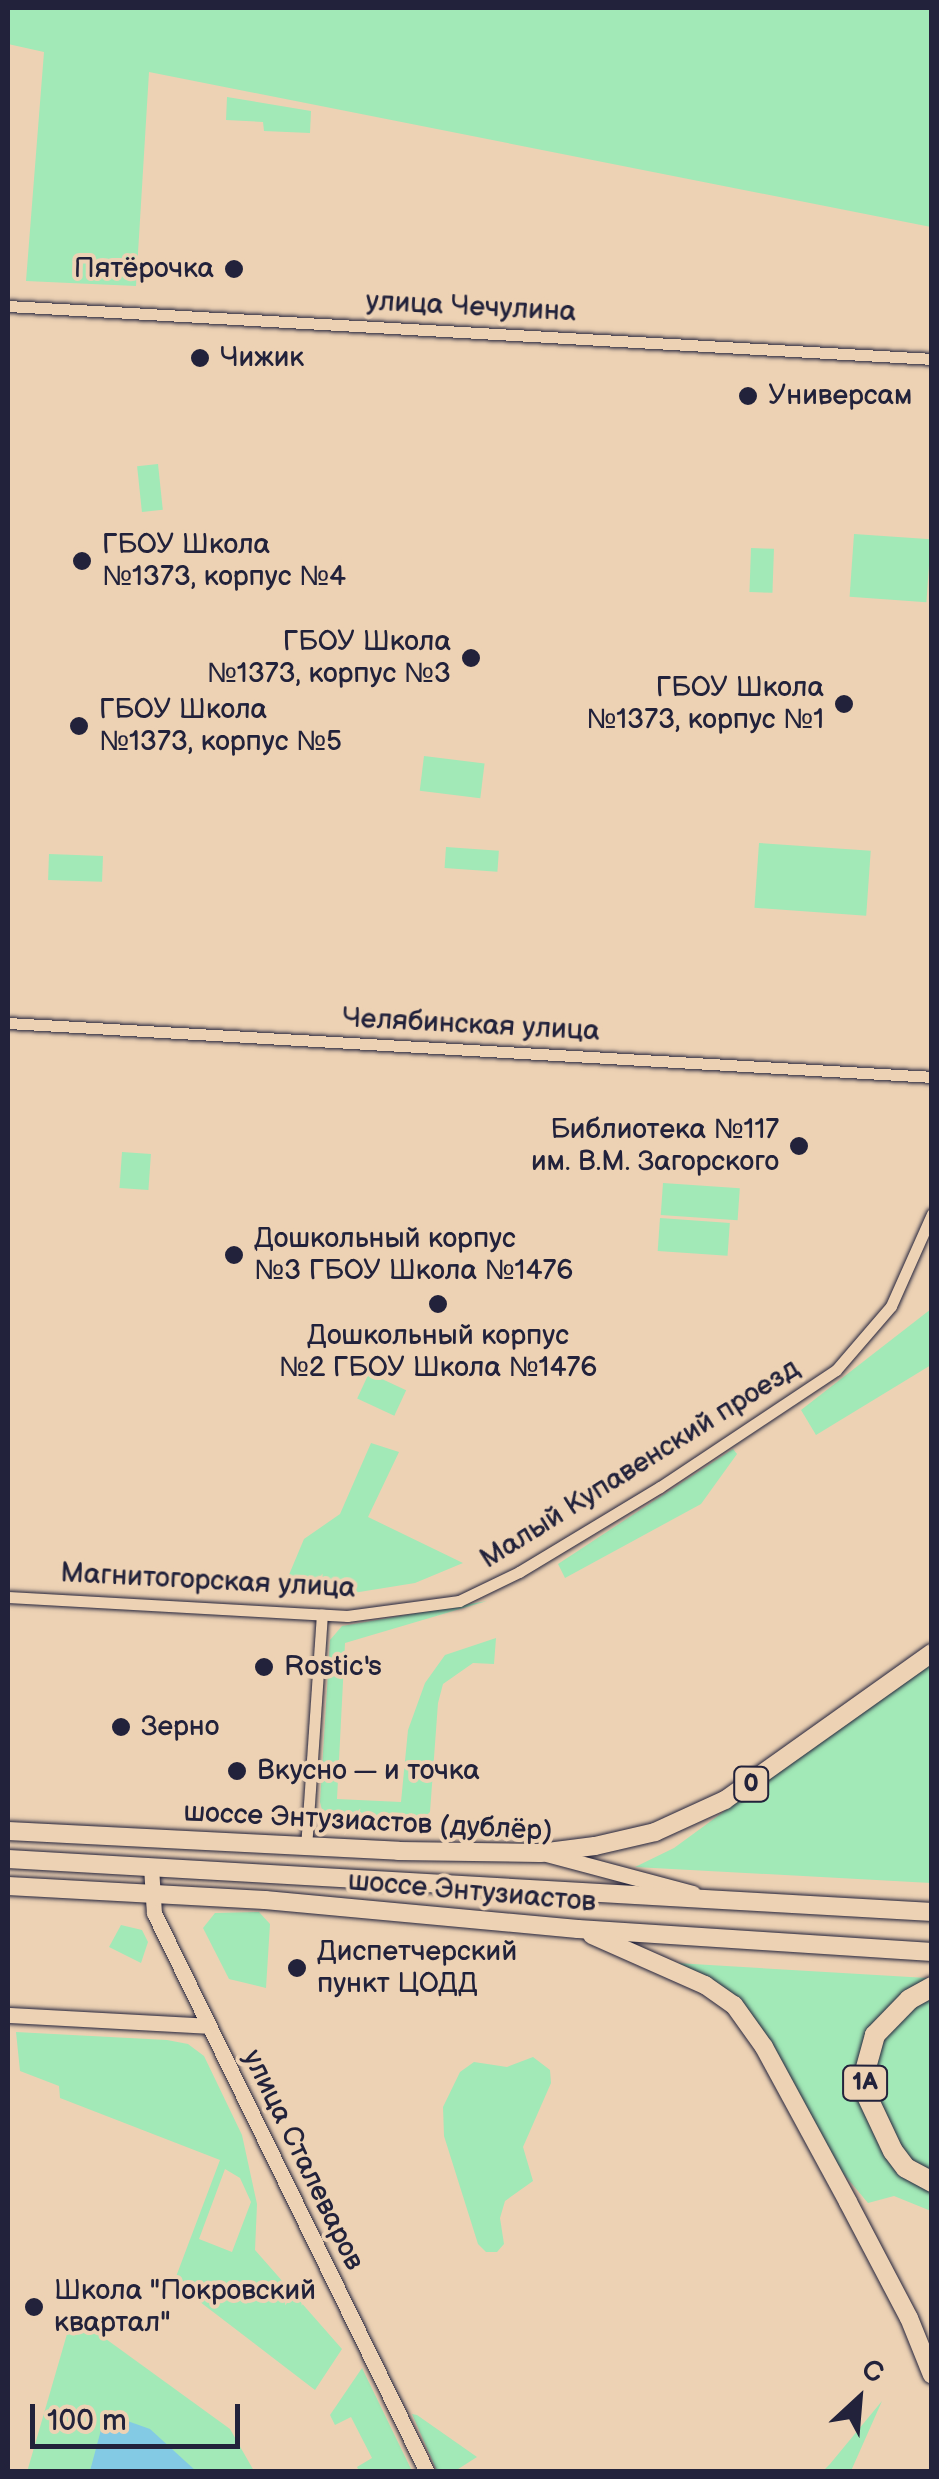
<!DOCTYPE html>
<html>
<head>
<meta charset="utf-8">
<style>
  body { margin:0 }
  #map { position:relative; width:939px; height:2479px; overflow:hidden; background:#edd2b4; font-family:"Balsamiq Sans",sans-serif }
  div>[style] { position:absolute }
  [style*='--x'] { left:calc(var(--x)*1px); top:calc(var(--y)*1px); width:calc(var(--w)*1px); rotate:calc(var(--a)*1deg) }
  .green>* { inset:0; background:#a2e9b7; transform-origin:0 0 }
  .water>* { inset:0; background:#83cae4 }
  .roads { filter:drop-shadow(0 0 2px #22223b) drop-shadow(0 0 2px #22223b) }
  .street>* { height:11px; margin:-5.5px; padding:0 5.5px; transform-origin:5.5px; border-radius:5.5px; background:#edd2b4 }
  .secondary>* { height:15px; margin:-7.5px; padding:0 7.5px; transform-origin:7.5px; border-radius:7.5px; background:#edd2b4 }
  .primary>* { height:18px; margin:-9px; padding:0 9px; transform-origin:9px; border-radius:9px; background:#edd2b4 }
  .highway>* { height:20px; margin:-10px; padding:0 10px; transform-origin:10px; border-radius:10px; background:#edd2b4 }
  .dots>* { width:28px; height:28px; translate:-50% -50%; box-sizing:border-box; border:5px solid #edd2b4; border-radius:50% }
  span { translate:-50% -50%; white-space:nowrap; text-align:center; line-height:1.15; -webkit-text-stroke:8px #edd2b4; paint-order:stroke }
  .shield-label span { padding:2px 8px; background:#edd2b4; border:2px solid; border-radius:8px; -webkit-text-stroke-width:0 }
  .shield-label { font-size:25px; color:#22223b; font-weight:700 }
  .poi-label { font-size:28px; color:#22223b }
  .right { translate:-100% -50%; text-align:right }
  .left { translate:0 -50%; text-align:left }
  .street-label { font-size:28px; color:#22223b }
  .frame { position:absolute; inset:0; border:10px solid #22223b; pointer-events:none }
  .north { position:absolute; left:809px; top:2349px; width:100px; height:100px; -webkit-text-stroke:8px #edd2b4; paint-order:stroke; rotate:26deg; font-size:28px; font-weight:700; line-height:40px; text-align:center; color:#22223b }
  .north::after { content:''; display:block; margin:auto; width:35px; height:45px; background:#22223b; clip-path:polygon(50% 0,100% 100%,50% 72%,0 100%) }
  .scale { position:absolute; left:30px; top:2404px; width:210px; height:45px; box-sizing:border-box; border:5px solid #22223b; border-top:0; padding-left:12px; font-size:30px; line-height:35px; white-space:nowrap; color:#22223b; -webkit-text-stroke:8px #edd2b4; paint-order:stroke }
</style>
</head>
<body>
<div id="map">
  <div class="green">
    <i style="clip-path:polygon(8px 8px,931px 8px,931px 227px,149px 72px,136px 286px,26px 281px,44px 52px,8px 44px)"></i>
    <i style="clip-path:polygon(227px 97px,311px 111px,310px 133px,264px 131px,263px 122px,226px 120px)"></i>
    <i style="left:158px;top:464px;width:46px;height:21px;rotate:84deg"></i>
    <i style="left:854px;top:534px;width:77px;height:63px;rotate:4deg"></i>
    <i style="left:751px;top:548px;width:23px;height:44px;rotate:2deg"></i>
    <i style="left:424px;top:756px;width:61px;height:35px;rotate:7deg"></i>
    <i style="left:759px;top:843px;width:112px;height:65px;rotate:4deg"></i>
    <i style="left:446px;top:847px;width:53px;height:21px;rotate:4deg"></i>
    <i style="left:49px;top:854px;width:54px;height:26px;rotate:2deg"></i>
    <i style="left:122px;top:1152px;width:29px;height:36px;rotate:4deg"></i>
    <i style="left:663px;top:1183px;width:77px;height:32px;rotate:4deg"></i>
    <i style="left:660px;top:1218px;width:70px;height:33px;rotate:4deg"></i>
    <i style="clip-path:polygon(931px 1309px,931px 1365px,816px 1435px,801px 1410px)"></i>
    <i style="left:369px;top:1373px;width:41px;height:28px;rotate:25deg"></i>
    <i style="clip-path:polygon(371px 1443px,399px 1452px,368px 1517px,463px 1563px,415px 1583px,353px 1593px,283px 1589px,304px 1539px,340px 1514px)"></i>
    <i style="clip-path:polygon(733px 1449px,737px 1454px,701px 1504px,565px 1578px,558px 1564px)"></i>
    <i style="clip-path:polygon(487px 1601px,345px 1643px,337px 1799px,401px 1802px,408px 1730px,425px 1683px,445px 1655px,496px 1638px,494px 1664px,473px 1663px,443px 1684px,438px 1703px,430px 1812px,412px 1829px,325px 1822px,320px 1802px,330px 1640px,342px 1626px)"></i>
    <i style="clip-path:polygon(931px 1660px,931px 1883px,635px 1867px,674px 1848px)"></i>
    <i style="clip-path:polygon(259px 1912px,270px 1924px,266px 1988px,229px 1979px,203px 1928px,215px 1913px)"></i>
    <i style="clip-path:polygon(121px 1925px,142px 1930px,148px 1942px,141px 1963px,109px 1947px)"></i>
    <i style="clip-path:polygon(676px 1963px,927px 1978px,868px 2033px,858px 2059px,858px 2091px,931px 2190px,931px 2211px,894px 2196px,868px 2203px,837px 2166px,767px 2042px)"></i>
    <i style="clip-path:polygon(931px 1993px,931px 2174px,902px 2153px,872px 2088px,881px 2038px)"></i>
    <i style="clip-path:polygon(evenodd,16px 2032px,167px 2040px,188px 2044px,204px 2056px,242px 2135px,257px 2204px,255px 2250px,342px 2349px,315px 2390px,174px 2282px,220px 2160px,60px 2098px,59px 2086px,20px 2071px,16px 2032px,225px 2169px,240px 2178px,251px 2202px,232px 2252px,199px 2239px,225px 2169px)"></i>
    <i style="clip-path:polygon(533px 2057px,550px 2070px,551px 2083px,523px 2147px,533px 2181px,505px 2201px,500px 2218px,504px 2244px,497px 2252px,486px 2252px,478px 2244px,444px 2136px,443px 2107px,460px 2072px,474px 2062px,507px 2067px)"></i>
    <i style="clip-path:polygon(77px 2318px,230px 2429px,254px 2471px,27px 2472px,67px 2334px)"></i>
    <i style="clip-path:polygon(362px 2368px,412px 2471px,359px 2471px,357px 2467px,372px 2458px,351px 2417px,335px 2425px,330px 2415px)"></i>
    <i style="clip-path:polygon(882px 2401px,851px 2471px,823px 2471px,830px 2464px)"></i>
    <i style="clip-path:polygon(412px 2414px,417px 2415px,477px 2457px,455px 2471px,437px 2471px)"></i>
  </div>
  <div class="water">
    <i style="clip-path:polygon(119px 2418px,150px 2429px,196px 2471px,90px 2471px,102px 2426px)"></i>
  </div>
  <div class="roads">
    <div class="street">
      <i style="--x:8;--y:306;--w:926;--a:3.28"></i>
      <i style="--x:8;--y:1023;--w:926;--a:3.34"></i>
      <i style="--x:8;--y:1597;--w:340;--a:3.2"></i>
      <i style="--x:347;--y:1616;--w:113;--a:-7.6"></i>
      <i style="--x:459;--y:1601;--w:67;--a:-25.8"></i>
      <i style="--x:519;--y:1572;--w:165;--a:-31.1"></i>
      <i style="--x:660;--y:1487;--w:211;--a:-33.6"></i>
      <i style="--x:836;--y:1370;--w:84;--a:-49.3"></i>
      <i style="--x:891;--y:1306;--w:101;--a:-66"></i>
      <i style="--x:306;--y:1848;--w:234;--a:-86.1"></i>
    </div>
    <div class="secondary">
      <i style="--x:546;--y:1854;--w:152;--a:14.9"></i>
      <i style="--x:151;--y:1867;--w:46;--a:86.3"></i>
      <i style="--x:154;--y:1913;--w:622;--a:63.97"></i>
      <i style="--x:8;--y:2015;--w:201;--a:3.1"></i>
    </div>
    <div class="primary">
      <i style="--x:8;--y:1831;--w:391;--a:2.9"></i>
      <i style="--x:398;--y:1851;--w:142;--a:0.8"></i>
      <i style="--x:540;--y:1853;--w:55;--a:-7.3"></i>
      <i style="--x:595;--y:1846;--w:62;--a:-13.1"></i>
      <i style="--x:655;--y:1832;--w:77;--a:-24.6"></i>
      <i style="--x:725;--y:1800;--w:254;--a:-35.4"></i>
      <i style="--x:8;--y:1859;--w:926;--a:3.28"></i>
      <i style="--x:8;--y:1886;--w:257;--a:3.1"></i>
      <i style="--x:265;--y:1900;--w:314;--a:5.3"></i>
      <i style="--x:578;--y:1929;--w:355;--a:3.7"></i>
      <i style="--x:592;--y:1935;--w:124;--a:23.9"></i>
      <i style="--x:705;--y:1985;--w:35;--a:35"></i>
      <i style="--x:734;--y:2005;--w:52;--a:54.5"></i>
      <i style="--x:764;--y:2047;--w:176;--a:61.5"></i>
      <i style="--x:848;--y:2202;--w:131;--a:62.3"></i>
      <i style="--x:909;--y:2318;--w:61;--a:68"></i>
    </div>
    <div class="highway">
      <i style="--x:932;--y:1987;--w:26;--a:151"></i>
      <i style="--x:909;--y:2000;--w:49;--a:134.2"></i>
      <i style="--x:875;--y:2035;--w:41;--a:105.4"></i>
      <i style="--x:864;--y:2075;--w:19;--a:84"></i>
      <i style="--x:866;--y:2094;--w:63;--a:64.7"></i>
      <i style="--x:893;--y:2151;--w:21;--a:53"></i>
      <i style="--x:906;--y:2168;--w:30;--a:28"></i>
    </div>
  </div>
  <div class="dots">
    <i style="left:234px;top:269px;background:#22223b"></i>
    <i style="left:200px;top:358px;background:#22223b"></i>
    <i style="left:748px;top:396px;background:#22223b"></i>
    <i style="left:82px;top:561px;background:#22223b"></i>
    <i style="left:471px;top:658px;background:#22223b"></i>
    <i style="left:844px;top:704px;background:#22223b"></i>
    <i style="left:79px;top:726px;background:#22223b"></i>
    <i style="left:799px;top:1146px;background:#22223b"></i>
    <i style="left:234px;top:1255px;background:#22223b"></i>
    <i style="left:438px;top:1304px;background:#22223b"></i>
    <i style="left:264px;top:1667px;background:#22223b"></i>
    <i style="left:121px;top:1727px;background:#22223b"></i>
    <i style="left:237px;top:1771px;background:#22223b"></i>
    <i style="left:297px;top:1968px;background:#22223b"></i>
    <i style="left:34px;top:2307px;background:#22223b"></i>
  </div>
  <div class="shield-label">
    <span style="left:751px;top:1784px">0</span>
    <span style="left:865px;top:2083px">1A</span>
  </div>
  <div class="poi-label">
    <span class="right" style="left:214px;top:269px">Пятёрочка</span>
    <span class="left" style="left:220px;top:358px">Чижик</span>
    <span class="left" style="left:768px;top:396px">Универсам</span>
    <span class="left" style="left:102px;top:561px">ГБОУ Школа<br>№1373, корпус №4</span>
    <span class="right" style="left:451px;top:658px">ГБОУ Школа<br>№1373, корпус №3</span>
    <span class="right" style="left:824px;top:704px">ГБОУ Школа<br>№1373, корпус №1</span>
    <span class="left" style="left:99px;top:726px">ГБОУ Школа<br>№1373, корпус №5</span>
    <span class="right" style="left:779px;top:1146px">Библиотека №117<br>им. В.М. Загорского</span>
    <span class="left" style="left:254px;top:1255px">Дошкольный корпус<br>№3 ГБОУ Школа №1476</span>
    <span style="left:438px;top:1352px">Дошкольный корпус<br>№2 ГБОУ Школа №1476</span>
    <span class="left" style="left:284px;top:1667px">Rostic's</span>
    <span class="left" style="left:141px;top:1727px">Зерно</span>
    <span class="left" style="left:257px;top:1771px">Вкусно — и точка</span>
    <span class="left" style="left:317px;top:1968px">Диспетчерский<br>пункт ЦОДД</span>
    <span class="left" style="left:54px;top:2307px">Школа "Покровский<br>квартал"</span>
  </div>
  <div class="street-label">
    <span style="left:471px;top:307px;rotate:3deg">улица Чечулина</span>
    <span style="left:471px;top:1025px;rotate:3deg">Челябинская улица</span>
    <span style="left:640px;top:1464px;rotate:-32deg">Малый Купавенский проезд</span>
    <span style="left:208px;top:1581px;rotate:3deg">Магнитогорская улица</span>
    <span style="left:368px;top:1822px;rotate:3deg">шоссе Энтузиастов (дублёр)</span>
    <span style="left:472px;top:1892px;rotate:5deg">шоссе Энтузиастов</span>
    <span style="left:303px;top:2160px;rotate:64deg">улица Сталеваров</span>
  </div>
  <div class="frame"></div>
  <div class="north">С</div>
  <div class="scale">100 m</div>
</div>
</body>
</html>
